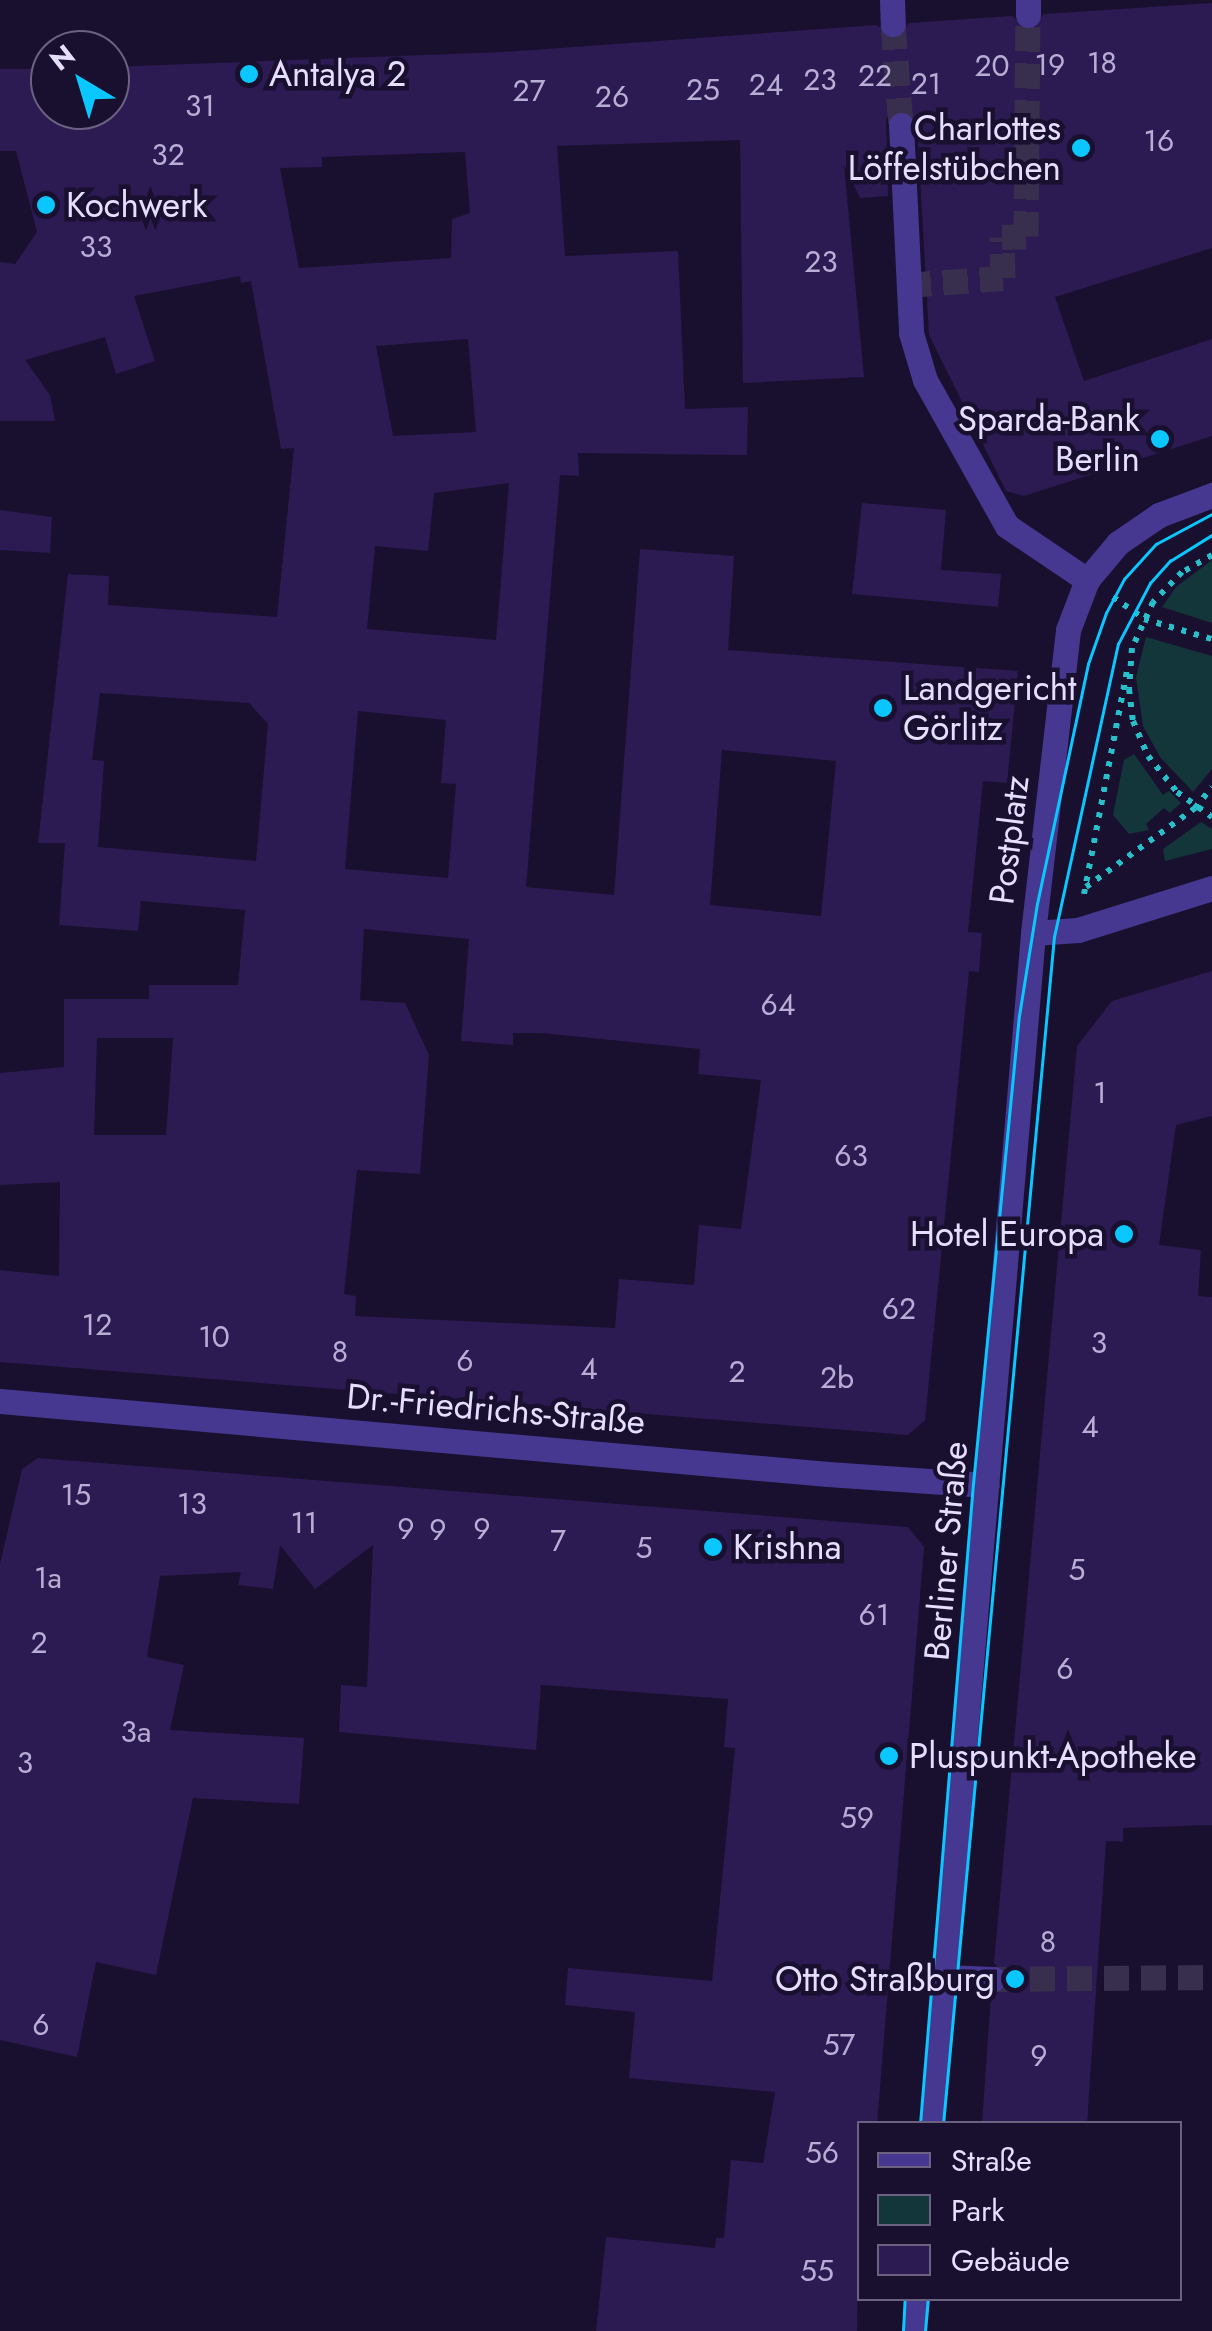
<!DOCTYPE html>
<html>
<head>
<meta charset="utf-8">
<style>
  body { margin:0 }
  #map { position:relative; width:1212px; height:2331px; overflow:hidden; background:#19102f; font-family:Jost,sans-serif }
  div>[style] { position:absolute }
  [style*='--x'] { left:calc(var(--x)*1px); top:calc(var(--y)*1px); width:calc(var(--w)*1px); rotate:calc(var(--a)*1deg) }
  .green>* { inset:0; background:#12363a }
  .building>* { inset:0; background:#2c1a52 }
  .pedestrian-tunnel>* { height:25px; margin-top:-12.5px; transform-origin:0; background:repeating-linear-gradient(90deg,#382f4e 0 25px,transparent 0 37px) }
  .path>* { height:6px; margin-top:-3px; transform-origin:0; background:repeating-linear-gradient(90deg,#27c0ca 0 5px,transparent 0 13px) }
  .pedestrian>* { height:25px; margin:-12.5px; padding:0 12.5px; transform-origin:12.5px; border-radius:12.5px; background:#463891 }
  .minor>* { height:25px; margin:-12.5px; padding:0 12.5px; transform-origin:12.5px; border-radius:12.5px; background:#463891 }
  .tram>* { height:2.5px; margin:-1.25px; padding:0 1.25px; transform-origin:1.25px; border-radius:1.25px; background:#0ac8ff }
  .dots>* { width:28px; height:28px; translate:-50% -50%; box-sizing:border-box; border:5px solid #19102f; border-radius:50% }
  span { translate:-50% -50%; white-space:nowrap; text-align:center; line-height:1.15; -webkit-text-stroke:9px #19102f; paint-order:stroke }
  .number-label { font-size:30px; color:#b8add4 }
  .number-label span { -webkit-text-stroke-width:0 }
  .poi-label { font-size:35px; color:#e6deff }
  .left { translate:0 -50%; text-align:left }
  .right { translate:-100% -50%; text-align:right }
  .street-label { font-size:35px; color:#e6deff }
  .legend { position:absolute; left:857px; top:2121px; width:325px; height:180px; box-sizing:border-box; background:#19102f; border:2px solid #6b6282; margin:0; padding:12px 18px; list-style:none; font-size:30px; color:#e6deff }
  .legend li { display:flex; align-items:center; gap:20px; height:50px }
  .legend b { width:50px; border:2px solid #6b6282 }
  .north { position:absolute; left:30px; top:30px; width:100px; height:100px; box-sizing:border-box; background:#19102f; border:2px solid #6b6282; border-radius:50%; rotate:322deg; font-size:28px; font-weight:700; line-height:40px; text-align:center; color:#e6deff }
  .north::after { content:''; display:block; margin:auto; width:35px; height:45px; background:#0ac8ff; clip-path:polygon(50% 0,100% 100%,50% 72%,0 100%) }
</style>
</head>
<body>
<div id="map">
  <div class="green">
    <i style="clip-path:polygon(1212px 560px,1212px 623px,1162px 607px,1176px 587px)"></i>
    <i style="clip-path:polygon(1146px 637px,1212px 656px,1212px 769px,1193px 792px,1160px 757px,1143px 726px,1136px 677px)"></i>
    <i style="clip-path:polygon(1134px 754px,1163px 795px,1169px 791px,1181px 803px,1170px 813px,1164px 808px,1146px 824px,1149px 830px,1129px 834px,1113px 815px,1124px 760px)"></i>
    <i style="clip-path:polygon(1201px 822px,1212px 829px,1212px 849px,1165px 861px,1163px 849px)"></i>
  </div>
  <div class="building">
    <i style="clip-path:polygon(evenodd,1212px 3px,1212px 248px,1055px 297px,1084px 381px,1212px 339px,1212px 436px,1024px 496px,1006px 491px,929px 335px,917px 124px,909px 111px,899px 109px,886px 118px,888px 196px,860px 198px,844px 165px,864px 377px,743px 383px,740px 140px,557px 146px,565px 256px,678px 251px,685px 409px,748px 407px,747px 455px,578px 453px,579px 476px,560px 475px,526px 887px,614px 895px,640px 549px,734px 556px,728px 650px,1018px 671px,1007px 783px,983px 781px,968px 932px,982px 933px,979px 972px,969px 971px,925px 1420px,908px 1435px,0 1362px,0 1270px,59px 1276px,60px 1182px,0 1185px,0 1073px,64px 1067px,64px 999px,149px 999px,149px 985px,238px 985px,245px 910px,141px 901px,138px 931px,59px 925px,65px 843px,38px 843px,68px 574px,109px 576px,108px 605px,277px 617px,294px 448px,281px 449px,251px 281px,241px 283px,240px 276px,134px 296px,155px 361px,116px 374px,105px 337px,25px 360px,50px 395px,55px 421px,0 421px,0 262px,15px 264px,37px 232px,16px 151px,0 151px,0 69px,50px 69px,50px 110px,110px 110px,110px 67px,503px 52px,877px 25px,895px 40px,909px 23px,1012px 16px,1029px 31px,1044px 14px,1212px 3px,465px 152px,470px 213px,452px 219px,451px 258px,299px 268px,280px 168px,322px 167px,322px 157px,465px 152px,1212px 3px,468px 339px,476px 432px,393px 436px,376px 346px,468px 339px,1212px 3px,509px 483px,496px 640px,367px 629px,375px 546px,428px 551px,434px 493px,509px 483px,1212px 3px,100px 693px,249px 703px,268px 724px,256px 861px,98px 847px,104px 761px,92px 760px,100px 693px,1212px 3px,358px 711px,446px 720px,441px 783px,456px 784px,448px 878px,345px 869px,358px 711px,1212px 3px,722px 750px,836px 761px,821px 916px,710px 905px,722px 750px,1212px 3px,364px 929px,469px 939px,461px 1041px,513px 1045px,513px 1033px,542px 1033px,700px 1049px,698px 1074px,761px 1080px,741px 1229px,699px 1225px,694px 1285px,619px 1279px,615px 1328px,355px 1316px,356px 1296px,344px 1294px,357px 1170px,420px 1174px,429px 1055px,405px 1003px,360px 1000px,364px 929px,1212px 3px,97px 1038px,173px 1038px,166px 1135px,94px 1135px,97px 1038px)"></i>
    <i style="clip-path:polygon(862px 503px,946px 510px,941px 570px,1001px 574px,998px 607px,852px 594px)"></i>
    <i style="clip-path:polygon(0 510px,52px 517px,50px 553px,0 550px)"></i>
    <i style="clip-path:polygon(1212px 971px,1212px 1116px,1176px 1125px,1159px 1245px,1201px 1250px,1198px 1296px,1212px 1297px,1212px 1825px,1123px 1828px,1123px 1842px,1106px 1841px,1087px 2124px,982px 2124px,991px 1995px,1009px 1981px,994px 1963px,1077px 1046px,1112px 1001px)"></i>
    <i style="clip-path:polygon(38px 1458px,908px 1527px,924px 1547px,877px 2124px,860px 2124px,857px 2331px,596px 2331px,606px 2237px,715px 2248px,716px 2238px,724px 2238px,731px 2160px,763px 2163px,775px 2092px,629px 2078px,635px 2012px,565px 2005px,568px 1968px,712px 1981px,735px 1748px,724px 1747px,728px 1699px,541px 1685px,536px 1750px,339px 1732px,341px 1685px,367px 1687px,373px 1545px,315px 1589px,280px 1545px,273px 1589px,238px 1585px,241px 1572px,160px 1576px,147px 1657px,184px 1665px,170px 1730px,304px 1738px,299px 1804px,193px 1798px,156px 1975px,96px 1962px,77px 2057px,0 2040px,0 1564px,22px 1469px)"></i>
  </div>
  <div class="pedestrian-tunnel">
    <i style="--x:893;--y:24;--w:101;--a:85.5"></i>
    <i style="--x:906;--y:285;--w:97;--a:-4.1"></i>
    <i style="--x:1003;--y:278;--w:41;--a:-91.4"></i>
    <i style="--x:1002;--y:237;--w:24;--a:-2"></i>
    <i style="--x:1026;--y:236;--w:221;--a:-89.5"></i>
    <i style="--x:993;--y:1979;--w:219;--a:-0.5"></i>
  </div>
  <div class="path">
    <i style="--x:1212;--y:555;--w:34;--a:150"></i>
    <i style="--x:1182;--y:572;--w:42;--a:134"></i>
    <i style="--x:1153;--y:602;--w:51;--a:114.5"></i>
    <i style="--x:1132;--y:648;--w:41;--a:94.2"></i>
    <i style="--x:1129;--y:689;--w:32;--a:83"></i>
    <i style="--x:1133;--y:721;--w:38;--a:67"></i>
    <i style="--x:1148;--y:756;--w:46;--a:51.1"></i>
    <i style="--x:1177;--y:792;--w:43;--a:35.5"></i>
    <i style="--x:1113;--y:597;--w:38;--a:35"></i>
    <i style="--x:1144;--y:619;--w:71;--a:16.4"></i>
    <i style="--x:1086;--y:887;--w:135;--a:-35.9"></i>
    <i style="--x:1195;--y:808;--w:27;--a:-51"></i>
    <i style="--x:1084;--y:894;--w:228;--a:-79.1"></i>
  </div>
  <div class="pedestrian">
    <i style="--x:892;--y:0;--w:24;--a:88"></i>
    <i style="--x:1028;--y:0;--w:15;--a:90"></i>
    <i style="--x:901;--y:125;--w:208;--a:87.2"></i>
    <i style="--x:911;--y:333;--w:49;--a:73.4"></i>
    <i style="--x:925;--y:380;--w:167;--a:60.7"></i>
    <i style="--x:1007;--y:526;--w:97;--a:34"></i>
    <i style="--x:1033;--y:933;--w:45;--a:-3.8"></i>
    <i style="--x:1078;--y:930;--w:140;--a:-17.4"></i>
    <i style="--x:828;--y:1474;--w:159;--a:4"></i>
    <i style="--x:944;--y:1977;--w:49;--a:2.3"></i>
    <i style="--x:932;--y:2124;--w:1195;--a:-85.15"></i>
    <i style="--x:1033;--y:933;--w:305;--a:-83.4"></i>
    <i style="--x:1068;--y:630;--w:53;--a:-69.2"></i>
    <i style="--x:1087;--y:580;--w:48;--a:-50"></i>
    <i style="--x:1118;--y:543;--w:50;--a:-34.3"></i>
    <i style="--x:1159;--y:515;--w:57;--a:-20.7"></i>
    <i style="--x:914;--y:2331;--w:33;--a:-85"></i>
  </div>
  <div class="minor">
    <i style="--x:0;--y:1401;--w:831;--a:5.04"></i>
  </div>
  <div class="tram">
    <i style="--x:920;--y:2124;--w:642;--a:-85.27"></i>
    <i style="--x:973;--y:1484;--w:470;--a:-84.4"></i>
    <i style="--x:1019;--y:1016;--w:113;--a:-80.9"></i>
    <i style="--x:1037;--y:904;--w:245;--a:-78"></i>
    <i style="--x:1088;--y:664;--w:54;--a:-70.6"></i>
    <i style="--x:1106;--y:613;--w:38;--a:-62"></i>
    <i style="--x:1124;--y:579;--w:47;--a:-47.6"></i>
    <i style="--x:1156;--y:544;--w:64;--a:-28.2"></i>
    <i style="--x:943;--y:2124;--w:1192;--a:-84.66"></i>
    <i style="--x:1054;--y:937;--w:300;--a:-77.7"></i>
    <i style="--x:1118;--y:644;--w:69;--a:-62.3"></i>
    <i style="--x:1150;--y:583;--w:30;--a:-48"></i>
    <i style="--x:1170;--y:561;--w:49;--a:-31.8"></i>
    <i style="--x:903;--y:2331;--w:33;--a:-87"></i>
    <i style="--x:925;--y:2331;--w:33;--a:-85"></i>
  </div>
  <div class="dots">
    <i style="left:249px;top:74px;background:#0ac8ff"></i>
    <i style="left:1081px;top:148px;background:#0ac8ff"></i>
    <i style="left:46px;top:205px;background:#0ac8ff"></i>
    <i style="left:1160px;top:439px;background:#0ac8ff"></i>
    <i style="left:883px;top:708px;background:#0ac8ff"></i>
    <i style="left:1124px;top:1234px;background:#0ac8ff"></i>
    <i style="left:713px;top:1547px;background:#0ac8ff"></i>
    <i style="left:889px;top:1756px;background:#0ac8ff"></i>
    <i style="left:1015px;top:1979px;background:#0ac8ff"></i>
  </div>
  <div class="number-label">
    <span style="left:1102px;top:63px">18</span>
    <span style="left:1050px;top:65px">19</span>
    <span style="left:992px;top:66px">20</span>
    <span style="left:875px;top:76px">22</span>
    <span style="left:820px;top:80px">23</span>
    <span style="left:926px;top:84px">21</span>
    <span style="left:766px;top:85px">24</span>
    <span style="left:703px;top:90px">25</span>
    <span style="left:529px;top:91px">27</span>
    <span style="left:612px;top:97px">26</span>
    <span style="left:200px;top:106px">31</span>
    <span style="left:1159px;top:141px">16</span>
    <span style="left:168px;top:155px">32</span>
    <span style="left:96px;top:247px">33</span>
    <span style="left:821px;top:262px">23</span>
    <span style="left:778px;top:1005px">64</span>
    <span style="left:1100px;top:1093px">1</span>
    <span style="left:851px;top:1156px">63</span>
    <span style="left:899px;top:1309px">62</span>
    <span style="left:97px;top:1325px">12</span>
    <span style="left:214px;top:1337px">10</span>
    <span style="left:1099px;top:1343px">3</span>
    <span style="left:340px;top:1352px">8</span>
    <span style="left:465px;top:1361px">6</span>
    <span style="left:589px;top:1369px">4</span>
    <span style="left:737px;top:1372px">2</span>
    <span style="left:837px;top:1378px">2b</span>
    <span style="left:1090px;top:1427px">4</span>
    <span style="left:76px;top:1495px">15</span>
    <span style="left:192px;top:1504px">13</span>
    <span style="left:304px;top:1523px">11</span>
    <span style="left:406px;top:1529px">9</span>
    <span style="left:482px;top:1529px">9</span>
    <span style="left:438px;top:1530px">9</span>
    <span style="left:558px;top:1541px">7</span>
    <span style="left:644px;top:1548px">5</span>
    <span style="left:1077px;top:1570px">5</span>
    <span style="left:48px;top:1578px">1a</span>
    <span style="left:874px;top:1615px">61</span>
    <span style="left:39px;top:1643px">2</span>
    <span style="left:1065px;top:1669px">6</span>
    <span style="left:136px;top:1732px">3a</span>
    <span style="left:25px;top:1763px">3</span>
    <span style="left:857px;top:1818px">59</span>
    <span style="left:1048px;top:1942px">8</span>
    <span style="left:41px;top:2025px">6</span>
    <span style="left:839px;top:2045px">57</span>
    <span style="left:1039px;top:2056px">9</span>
    <span style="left:822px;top:2153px">56</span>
    <span style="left:817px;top:2271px">55</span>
  </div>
  <div class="poi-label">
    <span class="left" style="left:269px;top:74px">Antalya 2</span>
    <span class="right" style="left:1061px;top:148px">Charlottes<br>Löffelstübchen</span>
    <span class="left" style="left:66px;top:205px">Kochwerk</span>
    <span class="right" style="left:1140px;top:439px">Sparda-Bank<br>Berlin</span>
    <span class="left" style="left:903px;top:708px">Landgericht<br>Görlitz</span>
    <span class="right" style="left:1104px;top:1234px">Hotel Europa</span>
    <span class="left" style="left:733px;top:1547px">Krishna</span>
    <span class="left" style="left:909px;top:1756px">Pluspunkt-Apotheke</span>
    <span class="right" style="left:995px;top:1979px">Otto Straßburg</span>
  </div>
  <div class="street-label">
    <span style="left:1009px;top:840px;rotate:-83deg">Postplatz</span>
    <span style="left:496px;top:1409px;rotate:5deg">Dr.-Friedrichs-Straße</span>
    <span style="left:946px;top:1551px;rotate:-85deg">Berliner Straße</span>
  </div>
  <ul class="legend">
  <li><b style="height:12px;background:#463891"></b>Straße</li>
  <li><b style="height:28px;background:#12363a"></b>Park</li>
  <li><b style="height:28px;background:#2c1a52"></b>Gebäude</li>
  </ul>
  <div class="north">N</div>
</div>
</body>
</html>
